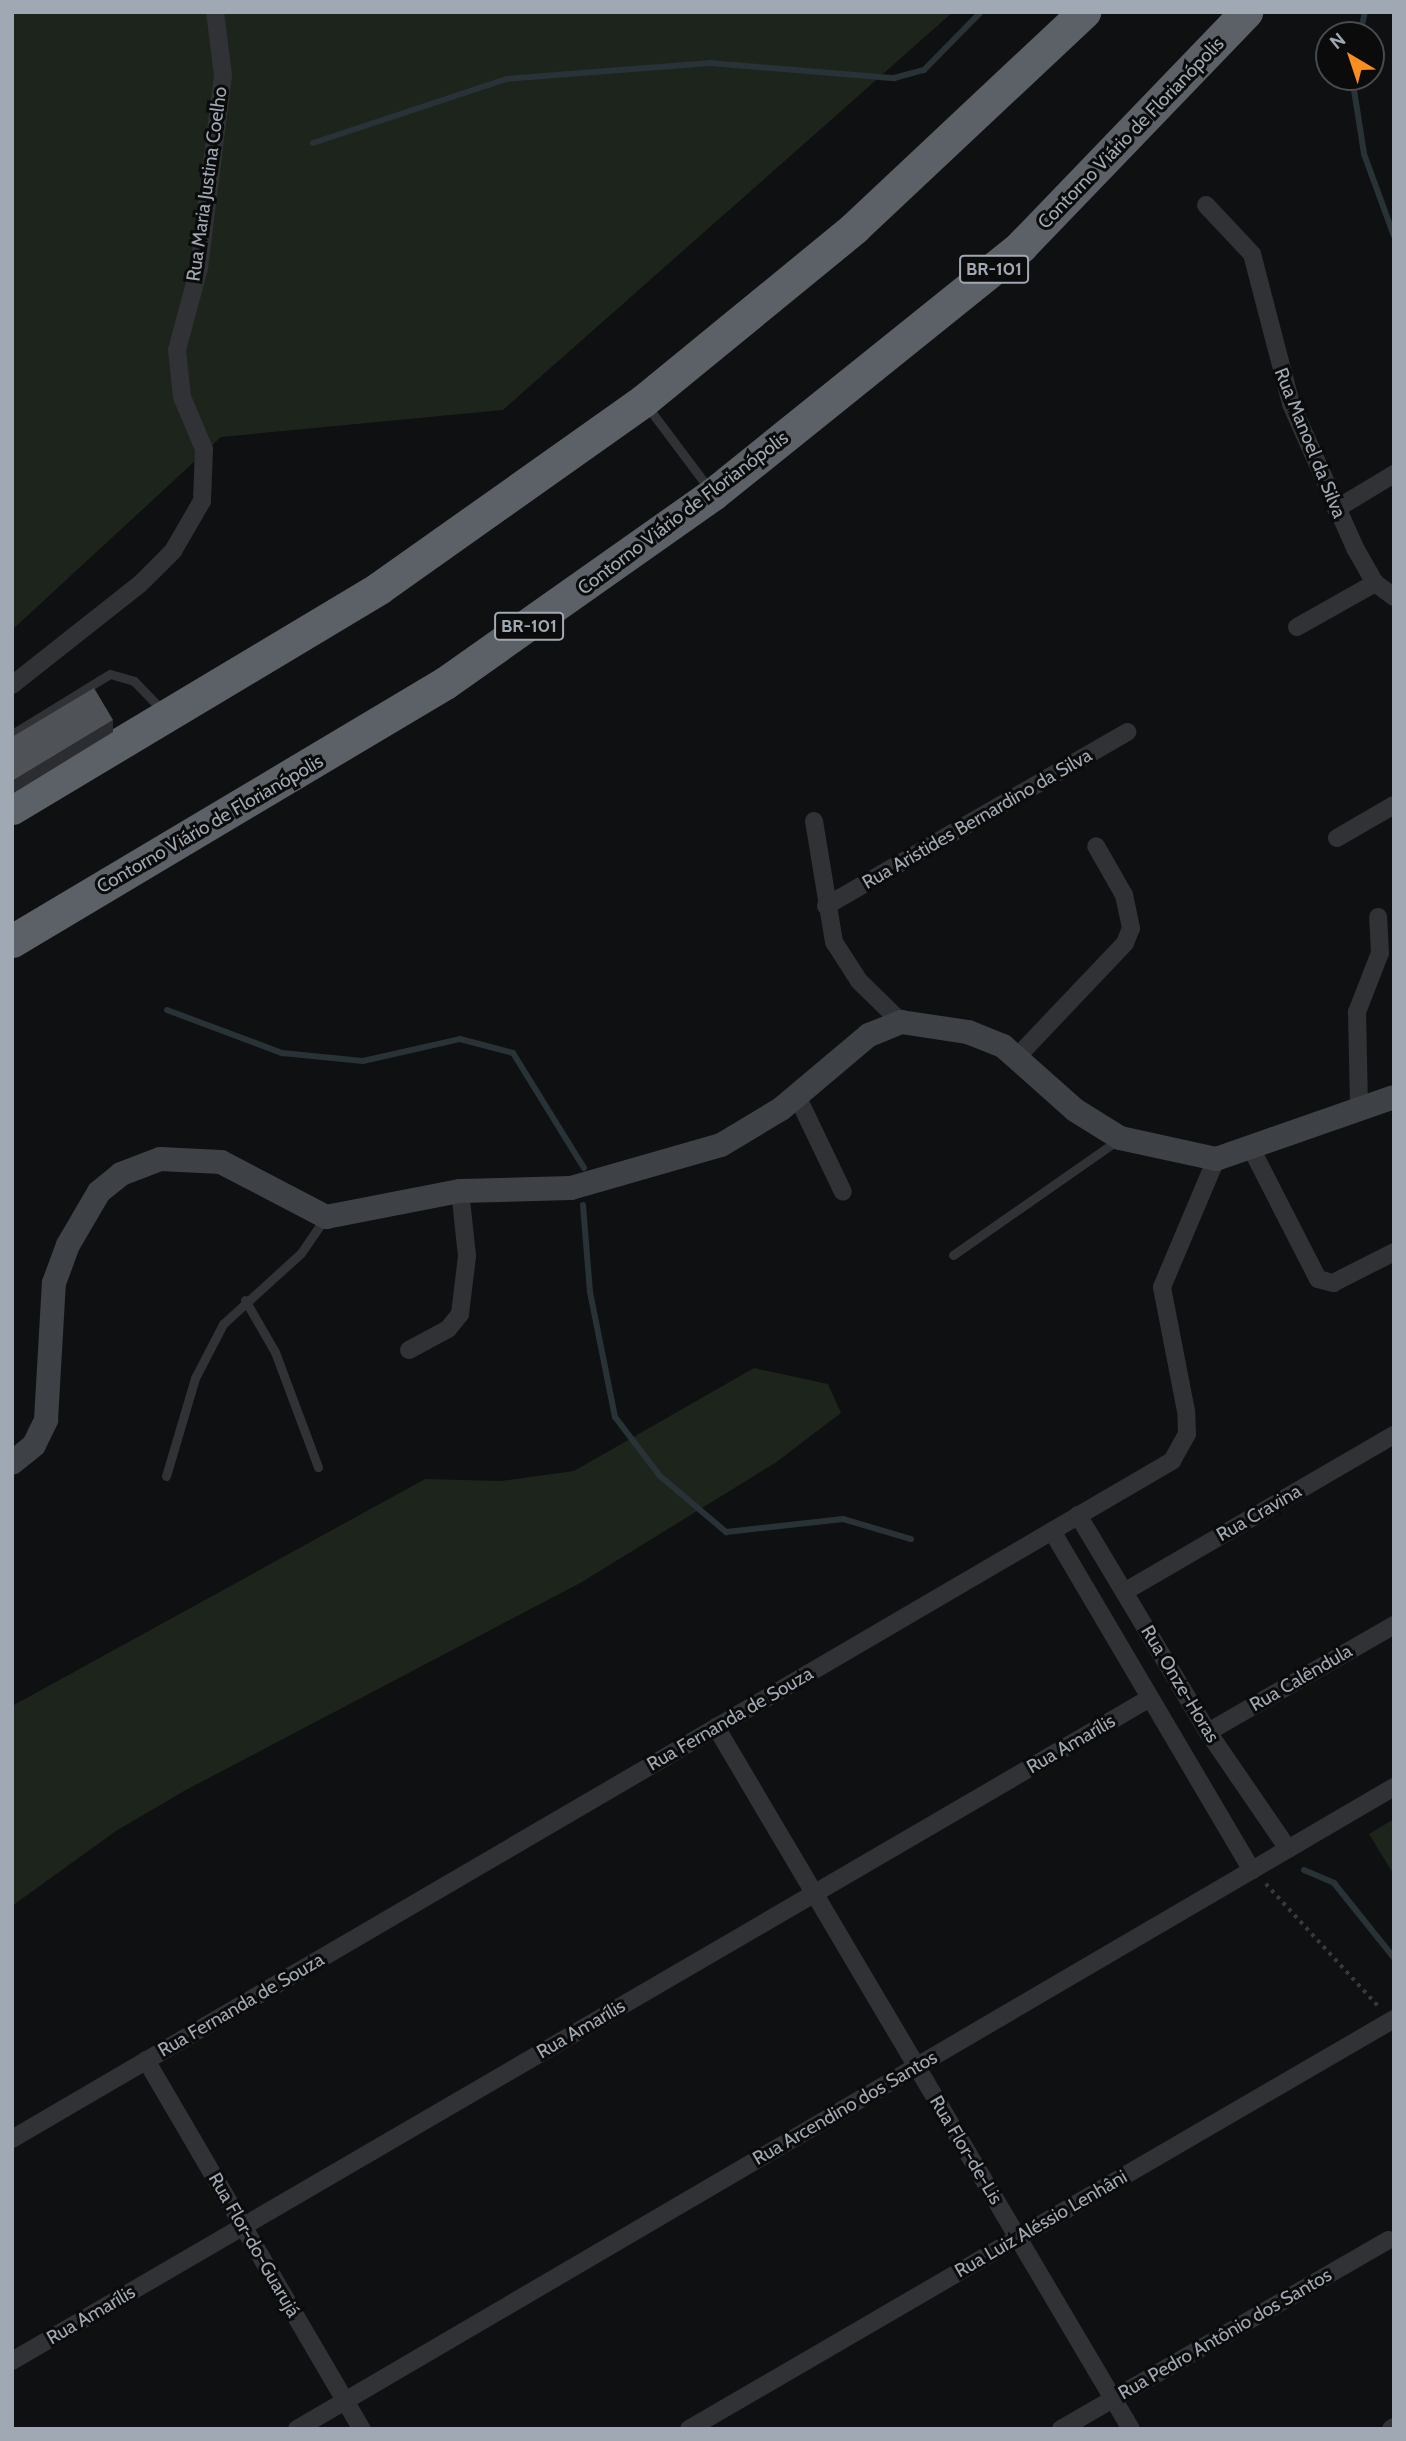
<!DOCTYPE html>
<html>
<head>
<meta charset="utf-8">
<style>
  body { margin:0 }
  #map { position:relative; width:1406px; height:2441px; overflow:hidden; background:#0f1011; font-family:Cabin,sans-serif }
  div>[style] { position:absolute }
  [style*='--x'] { left:calc(var(--x)*1px); top:calc(var(--y)*1px); width:calc(var(--w)*1px); rotate:calc(var(--a)*1deg) }
  .green>* { inset:0; background:#1c241c }
  .stream>* { height:6px; margin:-3px; padding:0 3px; transform-origin:3px; border-radius:3px; background:#283237 }
  .path>* { height:3.5px; margin-top:-1.75px; transform-origin:0; background:repeating-linear-gradient(90deg,#36393d 0 3.5px,transparent 0 8.5px) }
  .lane>* { height:9px; margin:-4.5px; padding:0 4.5px; transform-origin:4.5px; border-radius:4.5px; background:#303236 }
  .street>* { height:18px; margin:-9px; padding:0 9px; transform-origin:9px; border-radius:9px; background:#303236 }
  .secondary>* { height:24px; margin:-12px; padding:0 12px; transform-origin:12px; border-radius:12px; background:#3e4146 }
  .highway>* { height:33px; margin:-16.5px; padding:0 16.5px; transform-origin:16.5px; border-radius:16.5px; background:#5c6167 }
  .shaded-wall>* { inset:0; background:#2b2d30 }
  .building>* { inset:0; background:#4f5257 }
  span { translate:-50% -50%; white-space:nowrap; text-align:center; line-height:1.15; -webkit-text-stroke:6px #0b0b0c; paint-order:stroke }
  .shield-label span { padding:2px 5px; background:#0b0b0c; border:2px solid; border-radius:5px; -webkit-text-stroke-width:0 }
  .shield-label { font-size:18px; color:#a0a9b3; font-weight:700 }
  .street-label { font-size:19px; color:#a0a9b3 }
  .frame { position:absolute; inset:0; border:14px solid #a0a9b3; pointer-events:none }
  .north { position:absolute; left:1315px; top:21px; width:70px; height:70px; box-sizing:border-box; background:#0b0b0c; border:2px solid #474a4f; border-radius:50%; rotate:321deg; font-size:19px; font-weight:700; line-height:28px; text-align:center; color:#a0a9b3 }
  .north::after { content:''; display:block; margin:auto; width:24px; height:32px; background:#f98d1f; clip-path:polygon(50% 0,100% 100%,50% 72%,0 100%) }
</style>
</head>
<body>
<div id="map">
  <div class="green">
    <i style="clip-path:polygon(12px 12px,953px 12px,503px 410px,221px 437px,12px 630px)"></i>
    <i style="clip-path:polygon(754px 1368px,828px 1384px,841px 1413px,775px 1463px,582px 1582px,184px 1791px,116px 1831px,12px 1906px,12px 1706px,425px 1479px,500px 1481px,574px 1471px)"></i>
    <i style="clip-path:polygon(1394px 1819px,1394px 1875px,1369px 1834px)"></i>
  </div>
  <div class="stream">
    <i style="--x:1360;--y:35;--w:24;--a:-78"></i>
    <i style="--x:1352;--y:77;--w:78;--a:81.1"></i>
    <i style="--x:1364;--y:154;--w:87;--a:69.9"></i>
    <i style="--x:313;--y:143;--w:203;--a:-18.3"></i>
    <i style="--x:506;--y:79;--w:205;--a:-4.5"></i>
    <i style="--x:710;--y:63;--w:185;--a:4.7"></i>
    <i style="--x:894;--y:78;--w:31;--a:-15"></i>
    <i style="--x:924;--y:70;--w:81;--a:-45.5"></i>
    <i style="--x:167;--y:1010;--w:123;--a:20.5"></i>
    <i style="--x:282;--y:1053;--w:81;--a:5.6"></i>
    <i style="--x:363;--y:1061;--w:99;--a:-12.8"></i>
    <i style="--x:460;--y:1039;--w:55;--a:14.8"></i>
    <i style="--x:513;--y:1053;--w:135;--a:58.3"></i>
    <i style="--x:583;--y:1205;--w:87;--a:85.4"></i>
    <i style="--x:590;--y:1292;--w:127;--a:78.7"></i>
    <i style="--x:615;--y:1417;--w:74;--a:52.7"></i>
    <i style="--x:660;--y:1476;--w:87;--a:40.3"></i>
    <i style="--x:726;--y:1532;--w:118;--a:-6.3"></i>
    <i style="--x:843;--y:1519;--w:71;--a:16.4"></i>
    <i style="--x:1304;--y:1870;--w:33;--a:23"></i>
    <i style="--x:1334;--y:1883;--w:96;--a:51.3"></i>
  </div>
  <div class="path">
    <i style="--x:1266;--y:1884;--w:167;--a:47.4"></i>
  </div>
  <div class="lane">
    <i style="--x:647;--y:406;--w:105;--a:53.1"></i>
    <i style="--x:12;--y:734;--w:115;--a:-31.5"></i>
    <i style="--x:110;--y:674;--w:25;--a:16"></i>
    <i style="--x:134;--y:681;--w:42;--a:46"></i>
    <i style="--x:953;--y:1255;--w:203;--a:-34.9"></i>
    <i style="--x:245;--y:1300;--w:60;--a:60"></i>
    <i style="--x:275;--y:1352;--w:123;--a:69.5"></i>
    <i style="--x:166;--y:1476;--w:102;--a:-73.5"></i>
    <i style="--x:195;--y:1378;--w:61;--a:-62.6"></i>
    <i style="--x:223;--y:1324;--w:105;--a:-42.3"></i>
    <i style="--x:301;--y:1253;--w:42;--a:-55.6"></i>
  </div>
  <div class="street">
    <i style="--x:1206;--y:205;--w:67;--a:46.8"></i>
    <i style="--x:1252;--y:254;--w:155;--a:75.4"></i>
    <i style="--x:1291;--y:404;--w:158;--a:66"></i>
    <i style="--x:1355;--y:548;--w:40;--a:60.3"></i>
    <i style="--x:1375;--y:583;--w:24;--a:36"></i>
    <i style="--x:1336;--y:509;--w:68;--a:-31.1"></i>
    <i style="--x:1297;--y:627;--w:90;--a:-29.4"></i>
    <i style="--x:12;--y:685;--w:163;--a:-38.3"></i>
    <i style="--x:140;--y:584;--w:47;--a:-45"></i>
    <i style="--x:173;--y:551;--w:58;--a:-59.9"></i>
    <i style="--x:202;--y:501;--w:52;--a:-87.8"></i>
    <i style="--x:204;--y:449;--w:56;--a:-112.9"></i>
    <i style="--x:182;--y:397;--w:47;--a:-96.1"></i>
    <i style="--x:177;--y:350;--w:85;--a:-75"></i>
    <i style="--x:199;--y:268;--w:194;--a:-82.9"></i>
    <i style="--x:223;--y:75;--w:64;--a:-97.2"></i>
    <i style="--x:814;--y:821;--w:123;--a:80.6"></i>
    <i style="--x:834;--y:942;--w:46;--a:57.3"></i>
    <i style="--x:859;--y:981;--w:59;--a:44.3"></i>
    <i style="--x:1337;--y:838;--w:66;--a:-30.1"></i>
    <i style="--x:826;--y:906;--w:348;--a:-30"></i>
    <i style="--x:1017;--y:1057;--w:157;--a:-46.5"></i>
    <i style="--x:1125;--y:943;--w:16;--a:-68"></i>
    <i style="--x:1131;--y:928;--w:34;--a:-102"></i>
    <i style="--x:1124;--y:895;--w:56;--a:-119.7"></i>
    <i style="--x:797;--y:1096;--w:106;--a:64.4"></i>
    <i style="--x:1359;--y:1106;--w:94;--a:-91.2"></i>
    <i style="--x:1357;--y:1012;--w:63;--a:-68.7"></i>
    <i style="--x:1380;--y:953;--w:36;--a:-93"></i>
    <i style="--x:1252;--y:1150;--w:145;--a:62.9"></i>
    <i style="--x:1318;--y:1279;--w:16;--a:15"></i>
    <i style="--x:1333;--y:1283;--w:68;--a:-26.9"></i>
    <i style="--x:409;--y:1350;--w:44;--a:-28.3"></i>
    <i style="--x:448;--y:1329;--w:19;--a:-51"></i>
    <i style="--x:460;--y:1314;--w:58;--a:-83.1"></i>
    <i style="--x:467;--y:1256;--w:65;--a:-96.1"></i>
    <i style="--x:1078;--y:1515;--w:253;--a:59.1"></i>
    <i style="--x:1208;--y:1732;--w:142;--a:55.6"></i>
    <i style="--x:1052;--y:1531;--w:394;--a:59.5"></i>
    <i style="--x:1124;--y:1592;--w:312;--a:-30.2"></i>
    <i style="--x:716;--y:1727;--w:815;--a:59.41"></i>
    <i style="--x:1208;--y:1732;--w:215;--a:-29.9"></i>
    <i style="--x:146;--y:2060;--w:428;--a:59.7"></i>
    <i style="--x:12;--y:2139;--w:1344;--a:-30.31"></i>
    <i style="--x:1172;--y:1461;--w:31;--a:-61"></i>
    <i style="--x:1187;--y:1434;--w:23;--a:-92"></i>
    <i style="--x:1186;--y:1411;--w:126;--a:-101"></i>
    <i style="--x:1162;--y:1287;--w:139;--a:-67.1"></i>
    <i style="--x:12;--y:2361;--w:1317;--a:-30.23"></i>
    <i style="--x:297;--y:2429;--w:1271;--a:-30.34"></i>
    <i style="--x:689;--y:2429;--w:816;--a:-30.18"></i>
    <i style="--x:1061;--y:2429;--w:378;--a:-30"></i>
    <i style="--x:1391;--y:2429;--w:4;--a:-34"></i>
  </div>
  <div class="secondary">
    <i style="--x:12;--y:1463;--w:28;--a:-39"></i>
    <i style="--x:34;--y:1445;--w:28;--a:-64"></i>
    <i style="--x:46;--y:1420;--w:137;--a:-86.7"></i>
    <i style="--x:54;--y:1283;--w:40;--a:-69.8"></i>
    <i style="--x:68;--y:1245;--w:61;--a:-59.7"></i>
    <i style="--x:99;--y:1192;--w:28;--a:-39"></i>
    <i style="--x:121;--y:1174;--w:42;--a:-21"></i>
    <i style="--x:160;--y:1159;--w:61;--a:2.8"></i>
    <i style="--x:221;--y:1162;--w:119;--a:27.6"></i>
    <i style="--x:326;--y:1217;--w:136;--a:-11"></i>
    <i style="--x:460;--y:1191;--w:111;--a:-1.5"></i>
    <i style="--x:571;--y:1188;--w:156;--a:-16"></i>
    <i style="--x:721;--y:1145;--w:70;--a:-31"></i>
    <i style="--x:781;--y:1109;--w:115;--a:-40.1"></i>
    <i style="--x:869;--y:1035;--w:35;--a:-22"></i>
    <i style="--x:901;--y:1022;--w:68;--a:8.5"></i>
    <i style="--x:968;--y:1032;--w:38;--a:22"></i>
    <i style="--x:1003;--y:1046;--w:96;--a:41.6"></i>
    <i style="--x:1075;--y:1110;--w:53;--a:31.9"></i>
    <i style="--x:1120;--y:1138;--w:98;--a:12.3"></i>
    <i style="--x:1216;--y:1159;--w:188;--a:-19.2"></i>
  </div>
  <div class="highway">
    <i style="--x:12;--y:808;--w:428;--a:-30.9"></i>
    <i style="--x:379;--y:588;--w:324;--a:-35.3"></i>
    <i style="--x:643;--y:401;--w:273;--a:-39.3"></i>
    <i style="--x:854;--y:228;--w:316;--a:-43.2"></i>
    <i style="--x:12;--y:941;--w:504;--a:-30.79"></i>
    <i style="--x:445;--y:683;--w:328;--a:-35.2"></i>
    <i style="--x:713;--y:494;--w:395;--a:-38.8"></i>
    <i style="--x:1021;--y:246;--w:325;--a:-46.1"></i>
  </div>
  <div class="shaded-wall">
    <i style="clip-path:polygon(113px 720px,113px 732px,12px 794px,12px 781px)"></i>
  </div>
  <div class="building">
    <i style="clip-path:polygon(94px 688px,113px 720px,12px 781px,12px 737px)"></i>
  </div>
  <div class="shield-label">
    <span style="left:994px;top:269px">BR-101</span>
    <span style="left:529px;top:626px">BR-101</span>
  </div>
  <div class="street-label">
    <span style="left:1131px;top:133px;rotate:-46deg">Contorno Viário de Florianópolis</span>
    <span style="left:207px;top:184px;rotate:-82deg">Rua Maria Justina Coelho</span>
    <span style="left:1310px;top:443px;rotate:68deg">Rua Manoel da Silva</span>
    <span style="left:683px;top:513px;rotate:-37deg">Contorno Viário de Florianópolis</span>
    <span style="left:977px;top:819px;rotate:-30deg">Rua Aristides Bernardino da Silva</span>
    <span style="left:210px;top:824px;rotate:-30deg">Contorno Viário de Florianópolis</span>
    <span style="left:1259px;top:1513px;rotate:-30deg">Rua Cravina</span>
    <span style="left:1301px;top:1678px;rotate:-30deg">Rua Calêndula</span>
    <span style="left:1180px;top:1684px;rotate:59deg">Rua Onze-Horas</span>
    <span style="left:730px;top:1719px;rotate:-30deg">Rua Fernanda de Souza</span>
    <span style="left:1071px;top:1744px;rotate:-30deg">Rua Amarílis</span>
    <span style="left:241px;top:2005px;rotate:-30deg">Rua Fernanda de Souza</span>
    <span style="left:581px;top:2029px;rotate:-30deg">Rua Amarílis</span>
    <span style="left:845px;top:2108px;rotate:-30deg">Rua Arcendino dos Santos</span>
    <span style="left:966px;top:2150px;rotate:59deg">Rua Flor-de-Lis</span>
    <span style="left:1041px;top:2224px;rotate:-30deg">Rua Luiz Aléssio Lenhâni</span>
    <span style="left:254px;top:2245px;rotate:60deg">Rua Flor-do-Guarujá</span>
    <span style="left:91px;top:2315px;rotate:-30deg">Rua Amarílis</span>
    <span style="left:1225px;top:2334px;rotate:-30deg">Rua Pedro Antônio dos Santos</span>
  </div>
  <div class="frame"></div>
  <div class="north">N</div>
</div>
</body>
</html>
